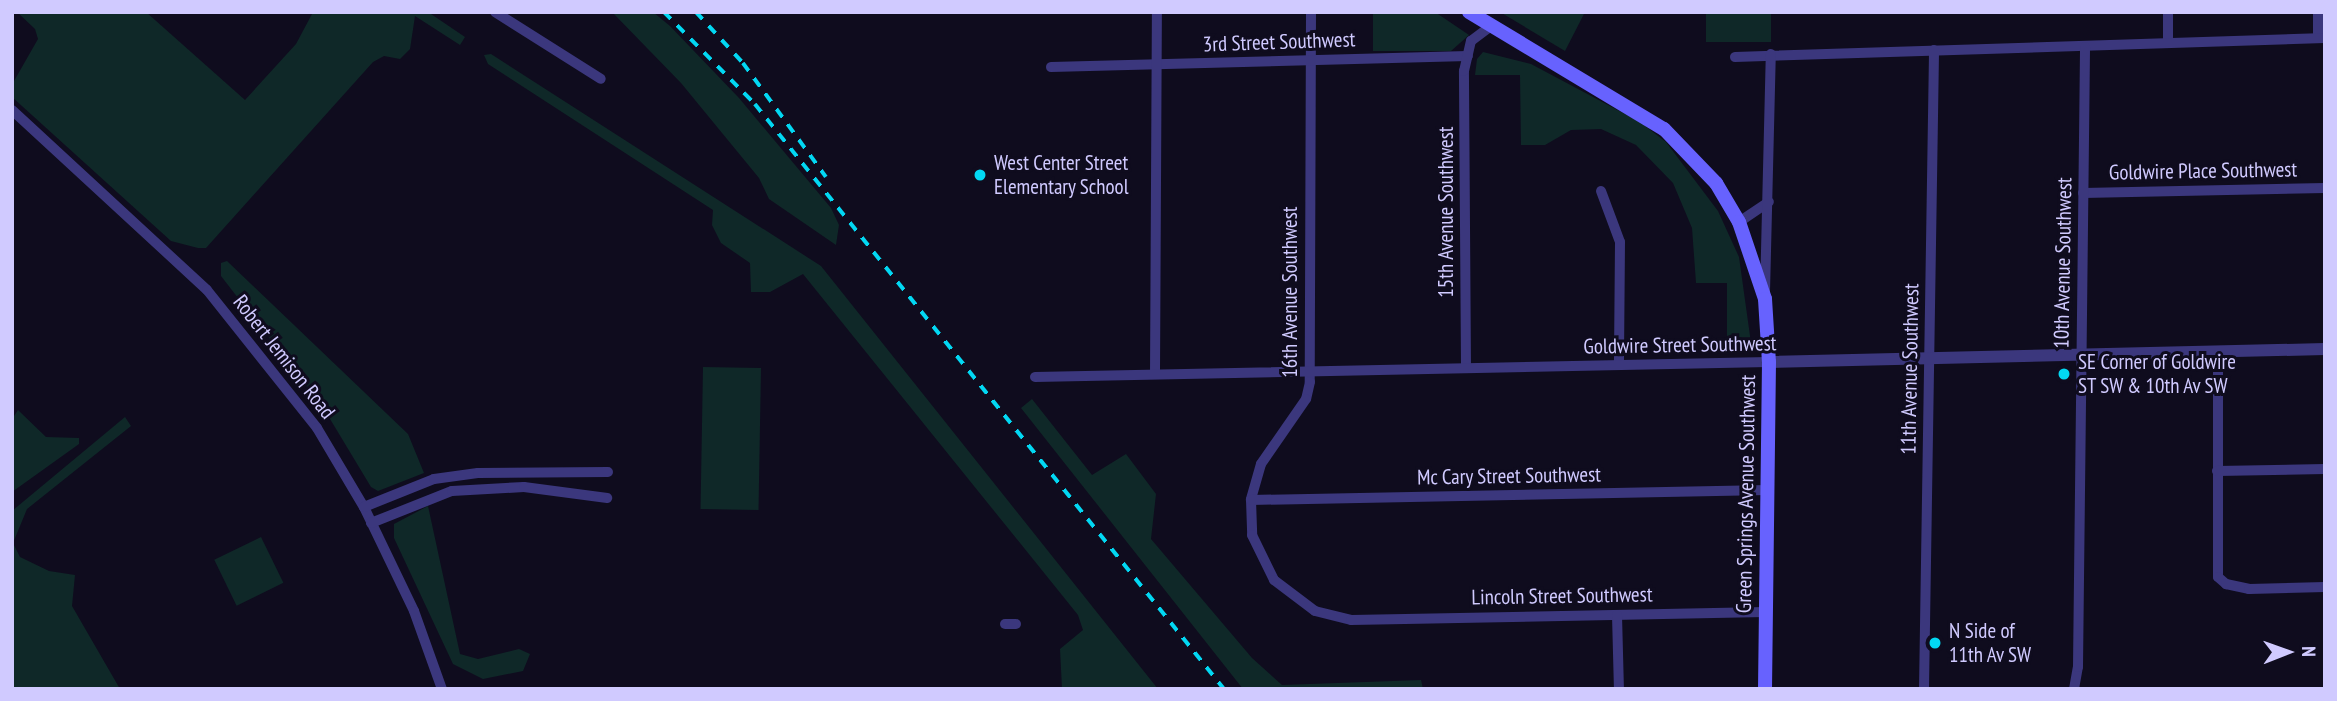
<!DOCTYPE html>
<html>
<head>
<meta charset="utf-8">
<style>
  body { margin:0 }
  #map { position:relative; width:2337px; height:701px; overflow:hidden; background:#0f0c1e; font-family:"PT Sans Narrow",sans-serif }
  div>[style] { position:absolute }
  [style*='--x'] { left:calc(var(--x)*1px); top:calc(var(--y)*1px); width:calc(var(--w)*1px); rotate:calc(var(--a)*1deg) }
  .green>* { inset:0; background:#0f2828; transform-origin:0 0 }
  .minor>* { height:10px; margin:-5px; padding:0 5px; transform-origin:5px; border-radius:5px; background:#3b377d }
  .tertiary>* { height:12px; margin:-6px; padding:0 6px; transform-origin:6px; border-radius:6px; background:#3b377d }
  .secondary>* { height:14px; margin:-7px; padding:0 7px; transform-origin:7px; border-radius:7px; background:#6762fe }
  .rail>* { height:3.5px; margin-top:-1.75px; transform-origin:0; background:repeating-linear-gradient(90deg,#02d8f3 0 10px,transparent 0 19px) }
  .dots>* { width:19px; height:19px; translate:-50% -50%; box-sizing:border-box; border:4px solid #0f0c1e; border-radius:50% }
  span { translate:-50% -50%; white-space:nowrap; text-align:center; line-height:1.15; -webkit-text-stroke:6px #0f0c1e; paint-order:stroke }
  .street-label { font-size:21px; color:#d0caff }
  .poi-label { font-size:21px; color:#d0caff }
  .left { translate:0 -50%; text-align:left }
  .frame { position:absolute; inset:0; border:14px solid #d0caff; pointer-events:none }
  .north { position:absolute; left:2253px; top:617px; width:70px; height:70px; -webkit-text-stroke:5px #0f0c1e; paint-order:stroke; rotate:89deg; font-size:19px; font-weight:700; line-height:28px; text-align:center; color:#d0caff }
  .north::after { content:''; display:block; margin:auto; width:24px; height:32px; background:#d0caff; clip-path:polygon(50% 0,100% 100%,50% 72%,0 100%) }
</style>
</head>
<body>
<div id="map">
  <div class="green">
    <i style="clip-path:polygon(17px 12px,146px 12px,245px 100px,296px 44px,312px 14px,428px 12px,465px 37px,460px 45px,415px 16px,410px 49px,400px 59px,384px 56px,373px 62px,206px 248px,198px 248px,171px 241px,12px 97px,14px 81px,38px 39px,35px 29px)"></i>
    <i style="clip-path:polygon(612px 12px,653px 12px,670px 26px,739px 98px,831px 208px,839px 225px,836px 245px,769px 199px,759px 178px,681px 83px)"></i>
    <i style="clip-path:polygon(1373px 12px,1435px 12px,1469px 35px,1451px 51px,1373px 51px)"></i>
    <i style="clip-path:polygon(1500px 12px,1585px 12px,1565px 51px)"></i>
    <i style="left:1706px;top:12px;width:65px;height:30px"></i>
    <i style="clip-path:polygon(1483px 52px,1531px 64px,1640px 122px,1666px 142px,1718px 211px,1739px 257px,1751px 343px,1747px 350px,1727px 352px,1727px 283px,1696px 283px,1692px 228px,1673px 183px,1636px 145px,1601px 129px,1571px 130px,1545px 145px,1521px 145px,1520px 75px,1475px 75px,1477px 59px)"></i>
    <i style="clip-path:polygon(491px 54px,821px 266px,1158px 689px,1062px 689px,1060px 649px,1083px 630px,1078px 615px,803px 274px,770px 292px,751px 292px,750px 263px,721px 243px,712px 225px,713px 210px,488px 64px,484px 55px)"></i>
    <i style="clip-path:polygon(227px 261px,408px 434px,424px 473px,378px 491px,371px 487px,324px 409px,221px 276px,221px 263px)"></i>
    <i style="left:703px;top:367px;width:58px;height:142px;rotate:1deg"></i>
    <i style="clip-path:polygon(1032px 399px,1092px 475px,1126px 454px,1156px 494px,1151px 539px,1252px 658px,1282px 685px,1421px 680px,1423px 689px,1243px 689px,1021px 408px)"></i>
    <i style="clip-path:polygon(18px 410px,46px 437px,79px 438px,79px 444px,12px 492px,12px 419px)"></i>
    <i style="clip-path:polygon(125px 417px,131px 426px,27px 509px,13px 543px,20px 557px,49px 571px,75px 575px,72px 606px,120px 689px,12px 689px,12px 511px)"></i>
    <i style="clip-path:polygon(428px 506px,460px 654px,478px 659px,519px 649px,530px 654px,523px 671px,483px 679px,453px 664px,394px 538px,394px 524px)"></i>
    <i style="left:261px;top:537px;width:51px;height:52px;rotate:64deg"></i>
  </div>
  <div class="minor">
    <i style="--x:495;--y:12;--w:125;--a:32.3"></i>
    <i style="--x:1311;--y:12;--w:370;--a:90.2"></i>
    <i style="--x:1310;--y:382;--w:17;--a:103"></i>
    <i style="--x:1306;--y:399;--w:79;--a:124.7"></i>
    <i style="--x:1261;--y:464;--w:37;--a:106"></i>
    <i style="--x:1251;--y:500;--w:35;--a:88"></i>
    <i style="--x:1252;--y:535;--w:50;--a:63.9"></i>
    <i style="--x:1274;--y:580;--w:51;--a:37.1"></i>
    <i style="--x:1315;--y:611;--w:37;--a:14"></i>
    <i style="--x:1351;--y:620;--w:414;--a:-1.1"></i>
    <i style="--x:2318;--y:38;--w:26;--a:-90"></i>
    <i style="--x:2168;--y:41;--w:29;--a:-90"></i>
    <i style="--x:1735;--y:57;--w:590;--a:-1.84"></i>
    <i style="--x:1051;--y:67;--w:417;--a:-1.5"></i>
    <i style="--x:12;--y:110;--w:265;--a:42.7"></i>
    <i style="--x:207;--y:290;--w:176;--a:51.4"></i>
    <i style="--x:317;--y:428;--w:92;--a:59.3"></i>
    <i style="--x:364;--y:507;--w:115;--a:64.3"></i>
    <i style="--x:414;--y:611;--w:83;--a:70.3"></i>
    <i style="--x:1601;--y:191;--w:54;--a:69.6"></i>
    <i style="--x:1620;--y:242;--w:123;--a:90.5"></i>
    <i style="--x:2083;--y:193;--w:242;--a:-1.2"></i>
    <i style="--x:1739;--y:222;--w:36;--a:-34"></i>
    <i style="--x:1765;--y:292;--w:238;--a:-88.6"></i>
    <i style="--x:2218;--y:351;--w:226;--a:90"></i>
    <i style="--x:2218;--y:577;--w:11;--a:41"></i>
    <i style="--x:2226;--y:584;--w:24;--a:12"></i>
    <i style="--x:2249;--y:589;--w:76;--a:-1.5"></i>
    <i style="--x:1466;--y:368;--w:297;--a:-90.4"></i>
    <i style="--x:1464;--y:71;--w:31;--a:-77"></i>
    <i style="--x:1471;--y:41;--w:25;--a:-37"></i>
    <i style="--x:1155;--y:374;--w:362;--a:-89.7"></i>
    <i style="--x:1035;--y:377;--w:734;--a:-1.17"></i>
    <i style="--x:2217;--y:471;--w:108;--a:-1.1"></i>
    <i style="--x:1251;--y:500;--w:517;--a:-1.11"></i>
    <i style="--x:364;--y:507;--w:75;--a:-21.8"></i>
    <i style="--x:434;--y:479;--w:44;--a:-7.8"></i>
    <i style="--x:478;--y:473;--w:130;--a:-0.4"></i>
    <i style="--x:371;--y:523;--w:87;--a:-21.6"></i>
    <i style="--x:452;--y:491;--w:72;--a:-3.2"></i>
    <i style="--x:524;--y:487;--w:84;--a:7.5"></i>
    <i style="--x:1617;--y:615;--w:74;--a:88.5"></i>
    <i style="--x:1005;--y:624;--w:11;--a:0"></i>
    <i style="--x:1924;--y:689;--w:639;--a:-89.1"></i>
    <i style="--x:2074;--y:689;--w:22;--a:-80"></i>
    <i style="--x:2078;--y:667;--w:620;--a:-89.35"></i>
  </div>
  <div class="tertiary">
    <i style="--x:1769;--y:362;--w:556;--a:-1.34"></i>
  </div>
  <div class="secondary">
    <i style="--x:1469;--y:12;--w:227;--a:31"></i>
    <i style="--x:1664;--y:129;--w:75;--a:46.1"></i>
    <i style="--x:1716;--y:183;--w:45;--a:59.5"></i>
    <i style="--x:1739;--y:222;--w:81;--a:71.3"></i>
    <i style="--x:1765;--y:299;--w:63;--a:86.4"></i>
    <i style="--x:1769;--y:362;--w:327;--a:90.7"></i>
  </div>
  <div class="rail">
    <i style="--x:664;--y:12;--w:129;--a:45.3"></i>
    <i style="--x:755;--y:104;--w:750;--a:51.28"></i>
    <i style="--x:696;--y:12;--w:69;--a:47.3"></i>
    <i style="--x:743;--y:63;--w:141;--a:53.9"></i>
  </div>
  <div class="dots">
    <i style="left:980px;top:175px;background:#02d8f3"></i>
    <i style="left:2064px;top:374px;background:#02d8f3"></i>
    <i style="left:1935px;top:643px;background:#02d8f3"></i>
  </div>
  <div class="street-label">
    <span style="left:1279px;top:42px;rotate:-2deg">3rd Street Southwest</span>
    <span style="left:2203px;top:171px;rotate:-1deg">Goldwire Place Southwest</span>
    <span style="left:1446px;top:212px;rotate:-90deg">15th Avenue Southwest</span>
    <span style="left:2063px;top:263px;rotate:-89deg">10th Avenue Southwest</span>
    <span style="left:1290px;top:292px;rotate:-90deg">16th Avenue Southwest</span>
    <span style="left:1680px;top:345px;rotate:-1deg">Goldwire Street Southwest</span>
    <span style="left:284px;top:357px;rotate:52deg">Robert Jemison Road</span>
    <span style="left:1910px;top:369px;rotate:-89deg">11th Avenue Southwest</span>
    <span style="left:1509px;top:476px;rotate:-1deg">Mc Cary Street Southwest</span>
    <span style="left:1746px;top:494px;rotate:-89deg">Green Springs Avenue Southwest</span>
    <span style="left:1562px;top:596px;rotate:-1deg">Lincoln Street Southwest</span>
  </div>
  <div class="poi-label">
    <span class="left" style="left:994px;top:175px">West Center Street<br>Elementary School</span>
    <span class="left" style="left:2078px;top:374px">SE Corner of Goldwire<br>ST SW &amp; 10th Av SW</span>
    <span class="left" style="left:1949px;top:643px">N Side of<br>11th Av SW</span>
  </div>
  <div class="frame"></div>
  <div class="north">N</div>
</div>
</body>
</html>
